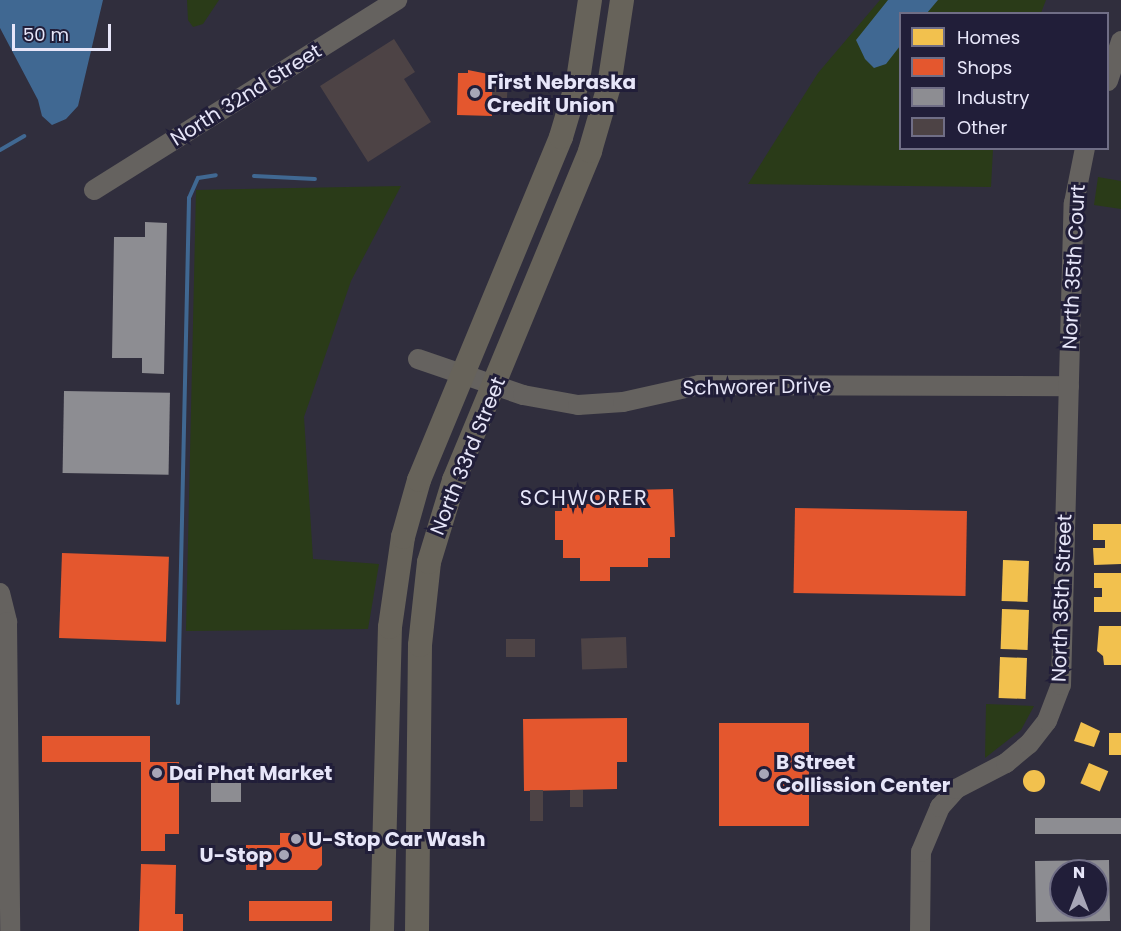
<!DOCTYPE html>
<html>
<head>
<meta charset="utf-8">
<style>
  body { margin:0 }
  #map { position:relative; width:1121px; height:931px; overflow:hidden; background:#302e3d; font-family:Poppins,sans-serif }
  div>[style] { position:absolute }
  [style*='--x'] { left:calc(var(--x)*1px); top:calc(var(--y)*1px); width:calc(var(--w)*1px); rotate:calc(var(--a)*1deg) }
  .green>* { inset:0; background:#2a3b18 }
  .water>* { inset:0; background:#406892 }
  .homes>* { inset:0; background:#f2c14e; transform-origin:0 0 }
  .round { border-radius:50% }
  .shops>* { inset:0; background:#e4572e; transform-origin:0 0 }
  .industry>* { inset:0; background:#8d8d92; transform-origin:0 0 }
  .stream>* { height:4px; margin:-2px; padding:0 2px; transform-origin:2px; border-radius:2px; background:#406892 }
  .building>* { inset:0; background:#4d4345; transform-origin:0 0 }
  .minor>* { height:20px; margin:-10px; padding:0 10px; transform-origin:10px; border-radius:10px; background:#65625f }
  .major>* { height:24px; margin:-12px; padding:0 12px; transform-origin:12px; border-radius:12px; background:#67635a }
  .dots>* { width:16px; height:16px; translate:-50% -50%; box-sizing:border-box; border:3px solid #211e39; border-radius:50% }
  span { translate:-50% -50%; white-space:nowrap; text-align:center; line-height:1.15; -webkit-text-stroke:6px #211e39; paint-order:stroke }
  .poi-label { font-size:20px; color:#e7e6f9; font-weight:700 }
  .left { translate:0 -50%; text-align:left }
  .right { translate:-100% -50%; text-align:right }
  .street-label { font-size:20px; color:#e7e6f9 }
  .neighbourhood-label { font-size:21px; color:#e7e6f9; letter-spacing:1.5px }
  .legend { position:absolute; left:899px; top:12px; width:210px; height:138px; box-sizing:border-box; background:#211e39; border:2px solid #706e86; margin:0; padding:8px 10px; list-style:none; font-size:18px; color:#e7e6f9 }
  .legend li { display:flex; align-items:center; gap:12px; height:30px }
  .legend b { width:30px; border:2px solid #706e86 }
  .north { position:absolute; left:1049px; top:859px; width:60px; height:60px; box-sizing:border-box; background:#211e39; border:2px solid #706e86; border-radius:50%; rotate:0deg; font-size:16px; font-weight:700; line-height:24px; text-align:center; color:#e7e6f9 }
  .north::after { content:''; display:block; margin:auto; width:21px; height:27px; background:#a7a6b7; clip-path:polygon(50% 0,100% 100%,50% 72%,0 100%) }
  .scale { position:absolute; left:12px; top:24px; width:99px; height:27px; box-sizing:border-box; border:3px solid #e7e6f9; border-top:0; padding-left:8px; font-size:18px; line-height:21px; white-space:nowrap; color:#e7e6f9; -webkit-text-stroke:4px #211e39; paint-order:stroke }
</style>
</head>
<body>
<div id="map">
  <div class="green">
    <i style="clip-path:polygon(187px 0,219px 0,203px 24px,193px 27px,188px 20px)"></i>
    <i style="clip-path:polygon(880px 0,1046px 0,1041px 13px,900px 14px,900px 148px,993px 149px,991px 187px,748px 184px,818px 73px)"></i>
    <i style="clip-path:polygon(1098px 177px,1121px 181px,1121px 209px,1094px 205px)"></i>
    <i style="clip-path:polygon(401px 186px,351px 281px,304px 417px,313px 559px,379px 564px,368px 629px,186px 631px,196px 190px)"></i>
    <i style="clip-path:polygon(986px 704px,1034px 706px,1021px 730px,985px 758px)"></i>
  </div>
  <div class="water">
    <i style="clip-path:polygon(0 0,103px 0,78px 106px,66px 119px,52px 125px,42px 116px,38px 100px,0 28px)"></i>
    <i style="clip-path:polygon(888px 0,938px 0,927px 13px,900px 14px,900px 46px,886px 64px,874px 68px,865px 59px,856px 40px)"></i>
  </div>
  <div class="homes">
    <i style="clip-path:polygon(1093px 524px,1121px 524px,1121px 564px,1094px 565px,1093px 548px,1105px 548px,1105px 540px,1093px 540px)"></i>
    <i style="left:1003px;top:560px;width:26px;height:41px;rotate:2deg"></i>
    <i style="clip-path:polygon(1094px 573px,1121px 573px,1121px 612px,1094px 612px,1094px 597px,1102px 597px,1102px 588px,1094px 588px)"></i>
    <i style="left:1002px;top:609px;width:27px;height:40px;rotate:2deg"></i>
    <i style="clip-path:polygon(1099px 626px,1121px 626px,1121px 665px,1104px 665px,1103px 656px,1097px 651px)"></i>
    <i style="left:1000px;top:657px;width:27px;height:41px;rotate:2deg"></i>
    <i style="clip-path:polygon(1081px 722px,1100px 731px,1094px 747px,1074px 741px)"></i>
    <i style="left:1109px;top:733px;width:12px;height:22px"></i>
    <i style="left:1089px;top:763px;width:21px;height:22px;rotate:23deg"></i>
    <i class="round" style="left:1023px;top:770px;width:22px;height:22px"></i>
  </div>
  <div class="shops">
    <i style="clip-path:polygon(468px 70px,493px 75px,492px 116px,457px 115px,458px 73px,468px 73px)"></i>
    <i style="clip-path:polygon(673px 489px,675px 537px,670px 537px,670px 558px,648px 558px,648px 567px,610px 567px,610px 581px,580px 581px,580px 558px,563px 558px,563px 540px,555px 540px,555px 511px,562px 511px,562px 504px,591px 504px,591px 491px)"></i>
    <i style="left:795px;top:508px;width:172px;height:85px;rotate:1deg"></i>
    <i style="left:62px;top:553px;width:107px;height:85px;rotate:2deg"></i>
    <i style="clip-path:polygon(627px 718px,627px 762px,617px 762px,617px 789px,524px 791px,523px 719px)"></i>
    <i style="left:719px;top:723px;width:90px;height:103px"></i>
    <i style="clip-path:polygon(42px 736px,150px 736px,150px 762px,179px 762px,179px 834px,165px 834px,165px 851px,141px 851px,141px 762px,42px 762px)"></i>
    <i style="clip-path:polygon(280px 833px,311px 833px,311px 845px,322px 845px,322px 865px,317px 870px,246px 870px,246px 845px,280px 845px)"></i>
    <i style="clip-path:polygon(141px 864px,176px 865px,175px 914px,183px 914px,183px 931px,139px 931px)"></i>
    <i style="left:249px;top:901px;width:83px;height:20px"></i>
  </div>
  <div class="industry">
    <i style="clip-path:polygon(145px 222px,167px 223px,164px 374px,142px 373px,142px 358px,112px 358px,114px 237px,145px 237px)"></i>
    <i style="left:64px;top:391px;width:106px;height:82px;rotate:1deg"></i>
    <i style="left:211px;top:783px;width:30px;height:19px"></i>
    <i style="left:1121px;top:818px;width:16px;height:86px;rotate:90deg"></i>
    <i style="clip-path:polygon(evenodd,1109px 860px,1110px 921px,1036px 922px,1035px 861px,1109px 860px,1061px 871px,1097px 871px,1097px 907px,1061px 907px,1061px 871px)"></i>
  </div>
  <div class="stream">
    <i style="--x:0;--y:150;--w:28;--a:-30"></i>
    <i style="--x:254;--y:176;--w:61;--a:2.8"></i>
    <i style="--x:178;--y:703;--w:505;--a:-88.75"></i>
    <i style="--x:189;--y:198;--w:22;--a:-66"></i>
    <i style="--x:198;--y:178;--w:18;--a:-9"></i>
  </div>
  <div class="building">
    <i style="clip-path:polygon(394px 39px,415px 72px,404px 79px,431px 122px,368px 162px,320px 86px)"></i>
    <i style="left:493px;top:82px;width:15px;height:22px;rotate:4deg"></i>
    <i style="left:626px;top:637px;width:31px;height:45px;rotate:88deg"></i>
    <i style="left:506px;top:639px;width:29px;height:18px"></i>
    <i style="left:530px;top:790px;width:13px;height:31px"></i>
    <i style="left:570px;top:790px;width:13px;height:17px"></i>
  </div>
  <div class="minor">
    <i style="--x:1108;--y:81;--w:42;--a:-72"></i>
    <i style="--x:94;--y:190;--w:358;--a:-32.1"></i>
    <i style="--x:418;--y:359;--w:111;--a:18.9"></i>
    <i style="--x:523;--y:395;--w:56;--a:10.3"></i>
    <i style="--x:578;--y:405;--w:45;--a:-3.8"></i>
    <i style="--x:623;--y:402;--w:78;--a:-12.6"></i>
    <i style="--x:699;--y:385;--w:370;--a:0.2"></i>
    <i style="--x:0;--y:593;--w:30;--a:76"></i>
    <i style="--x:7;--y:622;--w:309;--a:89.4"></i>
    <i style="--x:920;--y:931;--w:79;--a:-89.3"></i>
    <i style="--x:921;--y:852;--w:49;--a:-67.1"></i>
    <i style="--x:940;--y:807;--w:24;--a:-48"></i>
    <i style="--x:956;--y:789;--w:56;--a:-27.5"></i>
    <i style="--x:1006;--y:763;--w:30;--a:-40"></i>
    <i style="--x:1029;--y:744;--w:29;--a:-52"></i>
    <i style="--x:1047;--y:721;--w:39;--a:-69"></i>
    <i style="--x:1061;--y:685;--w:482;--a:-88.5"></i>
    <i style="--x:1074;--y:203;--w:56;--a:-78.7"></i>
  </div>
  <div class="major">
    <i style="--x:382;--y:931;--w:304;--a:-88.5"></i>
    <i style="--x:390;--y:627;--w:91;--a:-81.8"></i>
    <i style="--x:403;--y:537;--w:59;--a:-74.3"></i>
    <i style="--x:419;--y:480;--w:371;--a:-67.5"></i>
    <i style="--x:561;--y:137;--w:59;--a:-73.4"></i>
    <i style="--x:578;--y:80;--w:81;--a:-81.5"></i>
    <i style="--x:417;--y:931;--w:286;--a:-89.4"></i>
    <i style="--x:420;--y:645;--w:83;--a:-83.8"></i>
    <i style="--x:429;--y:562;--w:86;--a:-73"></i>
    <i style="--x:454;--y:480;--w:356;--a:-67.5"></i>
    <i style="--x:590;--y:151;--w:68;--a:-73.7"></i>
    <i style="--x:609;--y:86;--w:87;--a:-81.4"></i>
  </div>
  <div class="dots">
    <i style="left:475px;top:93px;background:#a7a6b7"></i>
    <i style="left:157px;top:773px;background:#a7a6b7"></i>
    <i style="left:764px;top:774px;background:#a7a6b7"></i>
    <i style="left:296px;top:839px;background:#a7a6b7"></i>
    <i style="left:284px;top:855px;background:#a7a6b7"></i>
  </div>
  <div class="poi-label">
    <span class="left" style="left:487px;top:94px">First Nebraska<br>Credit Union</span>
    <span class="left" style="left:776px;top:774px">B Street<br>Collission Center</span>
    <span class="left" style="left:169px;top:773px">Dai Phat Market</span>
    <span class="left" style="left:308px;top:839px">U-Stop Car Wash</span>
    <span class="right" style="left:272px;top:855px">U-Stop</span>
  </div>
  <div class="street-label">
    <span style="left:246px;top:95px;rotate:-32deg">North 32nd Street</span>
    <span style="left:1074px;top:267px;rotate:-87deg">North 35th Court</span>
    <span style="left:757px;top:387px;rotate:-1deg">Schworer Drive</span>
    <span style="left:468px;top:456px;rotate:-68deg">North 33rd Street</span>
    <span style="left:1062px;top:598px;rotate:-88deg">North 35th Street</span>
  </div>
  <div class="neighbourhood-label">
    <span style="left:584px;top:498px">SCHWORER</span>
  </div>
  <ul class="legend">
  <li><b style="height:16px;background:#f2c14e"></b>Homes</li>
  <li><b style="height:16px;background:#e4572e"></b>Shops</li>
  <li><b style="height:16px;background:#8d8d92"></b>Industry</li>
  <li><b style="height:16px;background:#4d4345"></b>Other</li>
  </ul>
  <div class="north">N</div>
  <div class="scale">50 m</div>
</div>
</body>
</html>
